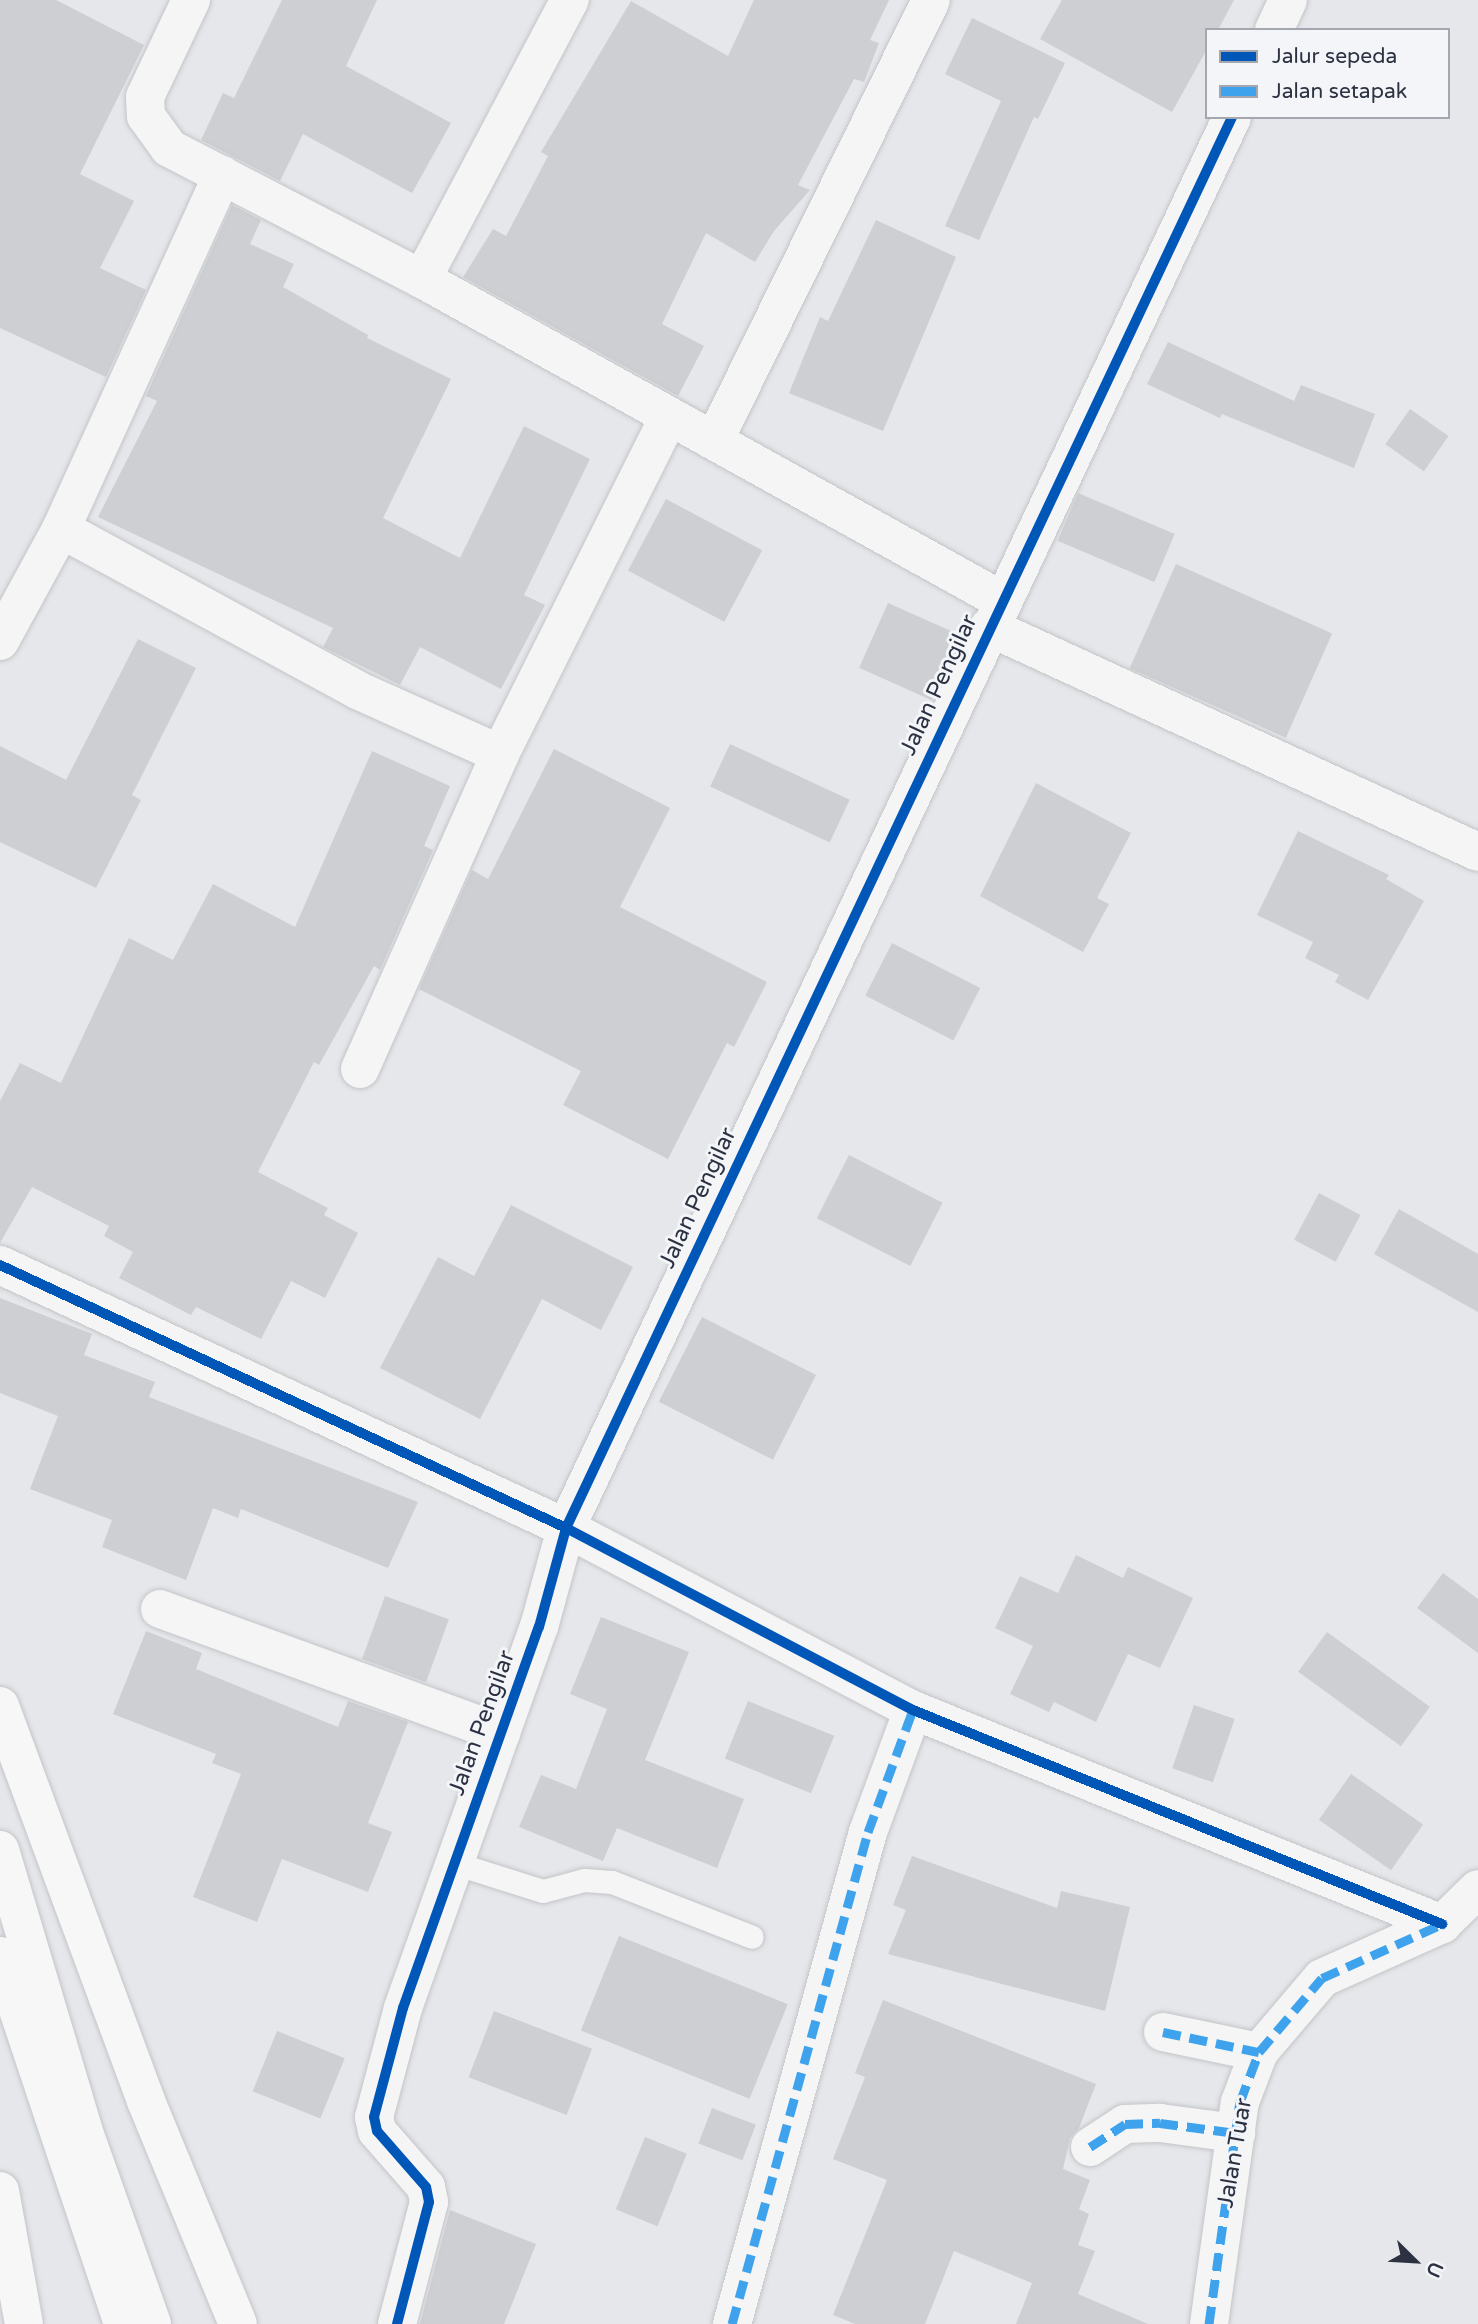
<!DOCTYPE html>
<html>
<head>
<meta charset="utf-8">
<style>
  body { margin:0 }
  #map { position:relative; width:1478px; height:2324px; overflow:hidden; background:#e5e7ea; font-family:"Varela Round",sans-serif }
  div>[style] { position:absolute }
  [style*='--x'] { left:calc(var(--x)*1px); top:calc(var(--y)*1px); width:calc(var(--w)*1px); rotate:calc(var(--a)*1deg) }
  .building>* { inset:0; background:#cdcfd2; transform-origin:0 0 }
  .roads { filter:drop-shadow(0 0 2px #c3c5c8) drop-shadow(0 0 2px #c3c5c8) }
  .lane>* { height:23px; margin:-11.5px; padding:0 11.5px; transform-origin:11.5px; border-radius:11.5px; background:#f5f5f6 }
  .street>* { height:38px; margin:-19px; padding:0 19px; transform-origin:19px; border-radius:19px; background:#f5f5f6 }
  .highway>* { height:38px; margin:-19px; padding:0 19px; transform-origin:19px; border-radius:19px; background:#f7f7f8 }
  .quiet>* { height:9px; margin-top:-4.5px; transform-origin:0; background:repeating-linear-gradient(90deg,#3ea3ec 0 18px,transparent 0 27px) }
  .cycleway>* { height:10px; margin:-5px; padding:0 5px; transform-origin:5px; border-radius:5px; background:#0057b8 }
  span { translate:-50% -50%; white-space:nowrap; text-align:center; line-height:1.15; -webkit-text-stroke:6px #f4f5f8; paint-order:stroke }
  .street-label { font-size:23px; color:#2c3242 }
  .legend { position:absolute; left:1205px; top:28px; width:245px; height:91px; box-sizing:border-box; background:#f4f5f8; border:2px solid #a4a7af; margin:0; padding:9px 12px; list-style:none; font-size:21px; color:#2c3242 }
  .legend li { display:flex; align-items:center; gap:14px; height:35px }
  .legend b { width:35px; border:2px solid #a4a7af }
  .north { position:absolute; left:1380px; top:2226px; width:70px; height:70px; -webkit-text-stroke:5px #f4f5f8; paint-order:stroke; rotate:114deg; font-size:19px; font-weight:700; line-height:28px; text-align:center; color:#2c3242 }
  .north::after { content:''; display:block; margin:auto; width:24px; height:32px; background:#2c3242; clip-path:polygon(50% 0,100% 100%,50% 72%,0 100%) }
</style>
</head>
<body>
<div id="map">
  <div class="building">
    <i style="clip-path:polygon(0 0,56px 0,144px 45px,80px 174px,134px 201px,100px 268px,146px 290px,106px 377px,0 328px)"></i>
    <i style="clip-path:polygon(282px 0,377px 0,346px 66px,451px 123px,412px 193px,303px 134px,280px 181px,201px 140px,223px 93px,234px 98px)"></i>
    <i style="clip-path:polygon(754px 0,889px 0,870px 40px,879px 43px,864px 82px,854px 79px,798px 185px,810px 190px,774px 231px,755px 262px,706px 233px,662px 324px,704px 346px,678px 396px,463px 277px,493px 229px,506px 236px,548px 156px,541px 152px,631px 1px,728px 56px)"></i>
    <i style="clip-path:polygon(1062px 0,1234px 0,1218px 30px,1207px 30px,1207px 49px,1172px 112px,1040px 39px)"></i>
    <i style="clip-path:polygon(972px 18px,1065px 63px,1038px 119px,1034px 117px,979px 240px,945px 226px,1001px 101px,945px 74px)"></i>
    <i style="clip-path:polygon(232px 205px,261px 220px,250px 244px,294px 264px,283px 287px,368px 335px,367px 338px,451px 379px,383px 518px,460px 558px,524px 426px,590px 459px,524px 595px,545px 605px,501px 689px,420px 647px,400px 685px,323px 647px,333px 628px,98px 517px,157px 401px,146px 396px)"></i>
    <i style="clip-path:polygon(876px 220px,956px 257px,883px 431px,789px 393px,820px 317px,828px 321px)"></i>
    <i style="clip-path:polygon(1168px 342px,1294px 401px,1301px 385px,1375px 414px,1354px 468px,1222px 414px,1220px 418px,1147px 384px)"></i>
    <i style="left:1410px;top:409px;width:47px;height:43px;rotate:35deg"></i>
    <i style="left:1078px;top:493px;width:105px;height:52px;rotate:23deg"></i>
    <i style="left:666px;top:499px;width:109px;height:81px;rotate:28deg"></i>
    <i style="left:1176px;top:564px;width:171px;height:114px;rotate:24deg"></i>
    <i style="left:888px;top:603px;width:80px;height:71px;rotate:24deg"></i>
    <i style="clip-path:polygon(138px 639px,196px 668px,132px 795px,141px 800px,96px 888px,0 842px,0 746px,66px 780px)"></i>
    <i style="left:730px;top:744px;width:132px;height:47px;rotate:25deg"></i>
    <i style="clip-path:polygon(554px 749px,670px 808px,620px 907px,767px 982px,734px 1047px,727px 1043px,668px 1159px,563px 1105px,581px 1071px,419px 989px,472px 870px,488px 879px)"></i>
    <i style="clip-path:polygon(372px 751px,450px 786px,424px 846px,433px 850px,380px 970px,374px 966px,319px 1065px,314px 1062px,258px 1172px,328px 1208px,324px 1215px,358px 1233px,325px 1298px,291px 1281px,261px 1339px,196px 1307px,191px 1315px,119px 1278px,133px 1252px,104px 1236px,109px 1226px,32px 1187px,0 1243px,0 1101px,20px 1063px,61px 1083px,129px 938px,173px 960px,213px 884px,295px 927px)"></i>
    <i style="clip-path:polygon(1036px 783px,1131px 833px,1097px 898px,1109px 904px,1083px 952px,980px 896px)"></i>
    <i style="clip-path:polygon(1298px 831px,1389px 875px,1386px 879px,1424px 901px,1368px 1000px,1335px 982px,1339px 975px,1305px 958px,1313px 942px,1257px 915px)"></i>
    <i style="left:892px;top:943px;width:99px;height:59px;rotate:27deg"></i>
    <i style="left:849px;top:1155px;width:105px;height:71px;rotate:27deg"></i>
    <i style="left:1319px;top:1193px;width:47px;height:53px;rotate:28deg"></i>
    <i style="clip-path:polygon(511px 1205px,633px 1267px,601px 1330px,542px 1299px,480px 1419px,380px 1368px,438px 1257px,474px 1276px)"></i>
    <i style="clip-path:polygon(1399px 1209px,1478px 1254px,1478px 1312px,1374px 1254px)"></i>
    <i style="clip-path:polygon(0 1298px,92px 1334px,84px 1355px,155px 1382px,149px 1397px,418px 1502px,388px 1568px,241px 1509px,238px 1518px,213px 1508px,186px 1580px,102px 1547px,112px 1520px,30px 1489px,58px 1416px,0 1393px)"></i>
    <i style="left:702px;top:1317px;width:128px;height:95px;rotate:27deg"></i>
    <i style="clip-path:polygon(1076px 1555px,1123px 1578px,1128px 1567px,1193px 1598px,1160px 1668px,1128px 1654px,1096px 1722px,1054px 1702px,1049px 1712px,1010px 1694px,1033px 1646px,995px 1628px,1020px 1576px,1058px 1593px)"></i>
    <i style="clip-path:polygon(1443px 1573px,1478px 1599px,1478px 1653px,1417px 1608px)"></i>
    <i style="left:385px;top:1596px;width:68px;height:67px;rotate:20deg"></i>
    <i style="clip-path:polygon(601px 1617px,689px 1652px,645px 1760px,744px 1799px,717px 1868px,617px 1828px,603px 1861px,519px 1827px,541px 1775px,576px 1789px,607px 1709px,570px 1694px)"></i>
    <i style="clip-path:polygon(146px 1631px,202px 1653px,196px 1669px,338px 1727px,348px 1701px,408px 1722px,368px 1823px,392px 1832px,368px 1892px,282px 1859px,257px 1922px,193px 1897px,241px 1774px,212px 1763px,216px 1754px,113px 1714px)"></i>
    <i style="left:1327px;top:1632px;width:127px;height:49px;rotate:36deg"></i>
    <i style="left:748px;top:1701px;width:93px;height:62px;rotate:22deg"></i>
    <i style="left:1194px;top:1705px;width:43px;height:67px;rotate:19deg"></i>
    <i style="left:1351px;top:1774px;width:88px;height:56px;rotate:35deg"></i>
    <i style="clip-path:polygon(912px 1856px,1057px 1908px,1061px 1891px,1130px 1907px,1105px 2011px,888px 1954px,906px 1910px,893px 1905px)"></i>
    <i style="left:619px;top:1936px;width:182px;height:102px;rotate:22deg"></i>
    <i style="clip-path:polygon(883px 2000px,1096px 2084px,1079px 2128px,1070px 2138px,1063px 2169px,1090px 2180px,1079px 2209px,1089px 2214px,1078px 2245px,1095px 2251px,1078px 2294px,1148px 2324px,1016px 2324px,1032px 2283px,954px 2251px,925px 2324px,855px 2324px,833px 2315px,887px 2180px,833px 2159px,865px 2077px,855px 2073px)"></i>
    <i style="left:494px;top:2011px;width:105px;height:71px;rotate:21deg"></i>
    <i style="left:277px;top:2031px;width:73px;height:65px;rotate:22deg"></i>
    <i style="left:712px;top:2108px;width:47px;height:38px;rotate:21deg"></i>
    <i style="left:645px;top:2137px;width:45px;height:78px;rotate:22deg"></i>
    <i style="clip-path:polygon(450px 2210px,536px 2244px,504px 2324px,420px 2324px)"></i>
  </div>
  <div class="roads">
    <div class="lane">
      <i style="--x:454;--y:1863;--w:93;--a:17.5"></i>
      <i style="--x:543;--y:1891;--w:42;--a:-15"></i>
      <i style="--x:584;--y:1880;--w:28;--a:4"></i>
      <i style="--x:612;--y:1882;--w:150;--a:21.4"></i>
    </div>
    <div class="street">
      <i style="--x:191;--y:0;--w:107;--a:115.4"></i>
      <i style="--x:145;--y:97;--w:19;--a:87"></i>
      <i style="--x:146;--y:116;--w:39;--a:54"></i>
      <i style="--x:169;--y:148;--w:285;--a:27.4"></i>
      <i style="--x:422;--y:279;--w:664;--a:29"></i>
      <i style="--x:1274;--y:30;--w:33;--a:-65"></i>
      <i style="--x:422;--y:279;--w:316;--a:-62.1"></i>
      <i style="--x:714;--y:441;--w:491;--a:-63.8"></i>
      <i style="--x:61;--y:529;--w:337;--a:28.5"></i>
      <i style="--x:357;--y:690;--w:157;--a:24.1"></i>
      <i style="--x:989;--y:627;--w:538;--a:24.71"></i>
      <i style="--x:0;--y:641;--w:128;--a:-61.4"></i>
      <i style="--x:61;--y:529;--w:389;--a:-65.5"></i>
      <i style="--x:360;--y:1069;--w:345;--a:-66"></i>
      <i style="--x:500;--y:754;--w:375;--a:-63.4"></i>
      <i style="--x:0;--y:1265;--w:624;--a:24.92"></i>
      <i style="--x:566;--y:1528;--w:392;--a:27.7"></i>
      <i style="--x:913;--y:1710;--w:571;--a:22.03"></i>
      <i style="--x:160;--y:1609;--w:363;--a:20"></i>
      <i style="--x:1163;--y:2032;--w:98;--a:11.8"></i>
      <i style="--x:1090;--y:2147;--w:42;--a:-33.3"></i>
      <i style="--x:1125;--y:2124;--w:35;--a:-2"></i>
      <i style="--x:1160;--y:2123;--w:77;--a:7.5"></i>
      <i style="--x:397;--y:2324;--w:126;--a:-75.3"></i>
      <i style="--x:429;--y:2202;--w:15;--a:-101"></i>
      <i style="--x:426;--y:2187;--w:74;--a:-131.2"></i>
      <i style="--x:377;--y:2131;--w:14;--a:-102"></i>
      <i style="--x:374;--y:2117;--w:113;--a:-75.1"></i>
      <i style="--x:403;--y:2008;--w:405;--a:-70.4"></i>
      <i style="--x:539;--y:1627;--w:103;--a:-74.7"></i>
      <i style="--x:566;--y:1528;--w:1560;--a:-64.73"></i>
      <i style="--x:732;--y:2324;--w:510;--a:-74.55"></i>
      <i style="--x:868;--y:1832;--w:130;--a:-69.8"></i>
      <i style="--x:1209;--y:2324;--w:224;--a:-82.1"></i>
      <i style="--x:1240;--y:2102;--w:53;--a:-69.2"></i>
      <i style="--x:1259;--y:2052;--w:97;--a:-49.6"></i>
      <i style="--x:1322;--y:1978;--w:132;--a:-24.2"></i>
      <i style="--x:1442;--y:1924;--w:50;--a:-44.2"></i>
    </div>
    <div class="highway">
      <i style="--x:0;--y:1706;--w:421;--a:69.7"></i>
      <i style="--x:146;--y:2101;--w:241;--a:67.6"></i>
      <i style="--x:0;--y:1850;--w:291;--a:73.4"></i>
      <i style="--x:83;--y:2129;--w:207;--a:70.5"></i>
      <i style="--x:0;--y:1956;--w:388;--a:71.5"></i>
      <i style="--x:0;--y:2191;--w:135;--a:79.8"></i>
    </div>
  </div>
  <div class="quiet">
    <i style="--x:1163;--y:2032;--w:98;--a:11.8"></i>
    <i style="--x:1090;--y:2147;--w:42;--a:-33.3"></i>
    <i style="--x:1125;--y:2124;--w:35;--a:-2"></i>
    <i style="--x:1160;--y:2123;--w:77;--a:7.5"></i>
    <i style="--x:732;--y:2324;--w:510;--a:-74.55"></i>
    <i style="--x:868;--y:1832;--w:130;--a:-69.8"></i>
    <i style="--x:1209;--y:2324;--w:224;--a:-82.1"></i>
    <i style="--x:1240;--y:2102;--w:53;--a:-69.2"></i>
    <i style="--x:1259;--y:2052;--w:97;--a:-49.6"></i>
    <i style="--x:1322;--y:1978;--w:132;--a:-24.2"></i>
  </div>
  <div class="cycleway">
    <i style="--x:0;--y:1265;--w:624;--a:24.92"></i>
    <i style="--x:566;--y:1528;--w:392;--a:27.7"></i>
    <i style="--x:913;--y:1710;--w:571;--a:22.03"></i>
    <i style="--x:397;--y:2324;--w:126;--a:-75.3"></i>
    <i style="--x:429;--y:2202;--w:15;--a:-101"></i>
    <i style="--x:426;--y:2187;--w:74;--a:-131.2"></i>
    <i style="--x:377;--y:2131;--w:14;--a:-102"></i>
    <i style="--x:374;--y:2117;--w:113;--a:-75.1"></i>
    <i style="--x:403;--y:2008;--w:405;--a:-70.4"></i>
    <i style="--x:539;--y:1627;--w:103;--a:-74.7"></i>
    <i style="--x:566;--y:1528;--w:1560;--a:-64.73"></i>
  </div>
  <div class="street-label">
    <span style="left:939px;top:685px;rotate:-65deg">Jalan Pengilar</span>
    <span style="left:698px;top:1198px;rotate:-65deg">Jalan Pengilar</span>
    <span style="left:482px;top:1723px;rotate:-70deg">Jalan Pengilar</span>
    <span style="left:1235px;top:2153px;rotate:-80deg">Jalan Tuar</span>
  </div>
  <ul class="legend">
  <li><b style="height:9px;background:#0057b8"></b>Jalur sepeda</li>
  <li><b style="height:9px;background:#3ea3ec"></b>Jalan setapak</li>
  </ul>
  <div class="north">U</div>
</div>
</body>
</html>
